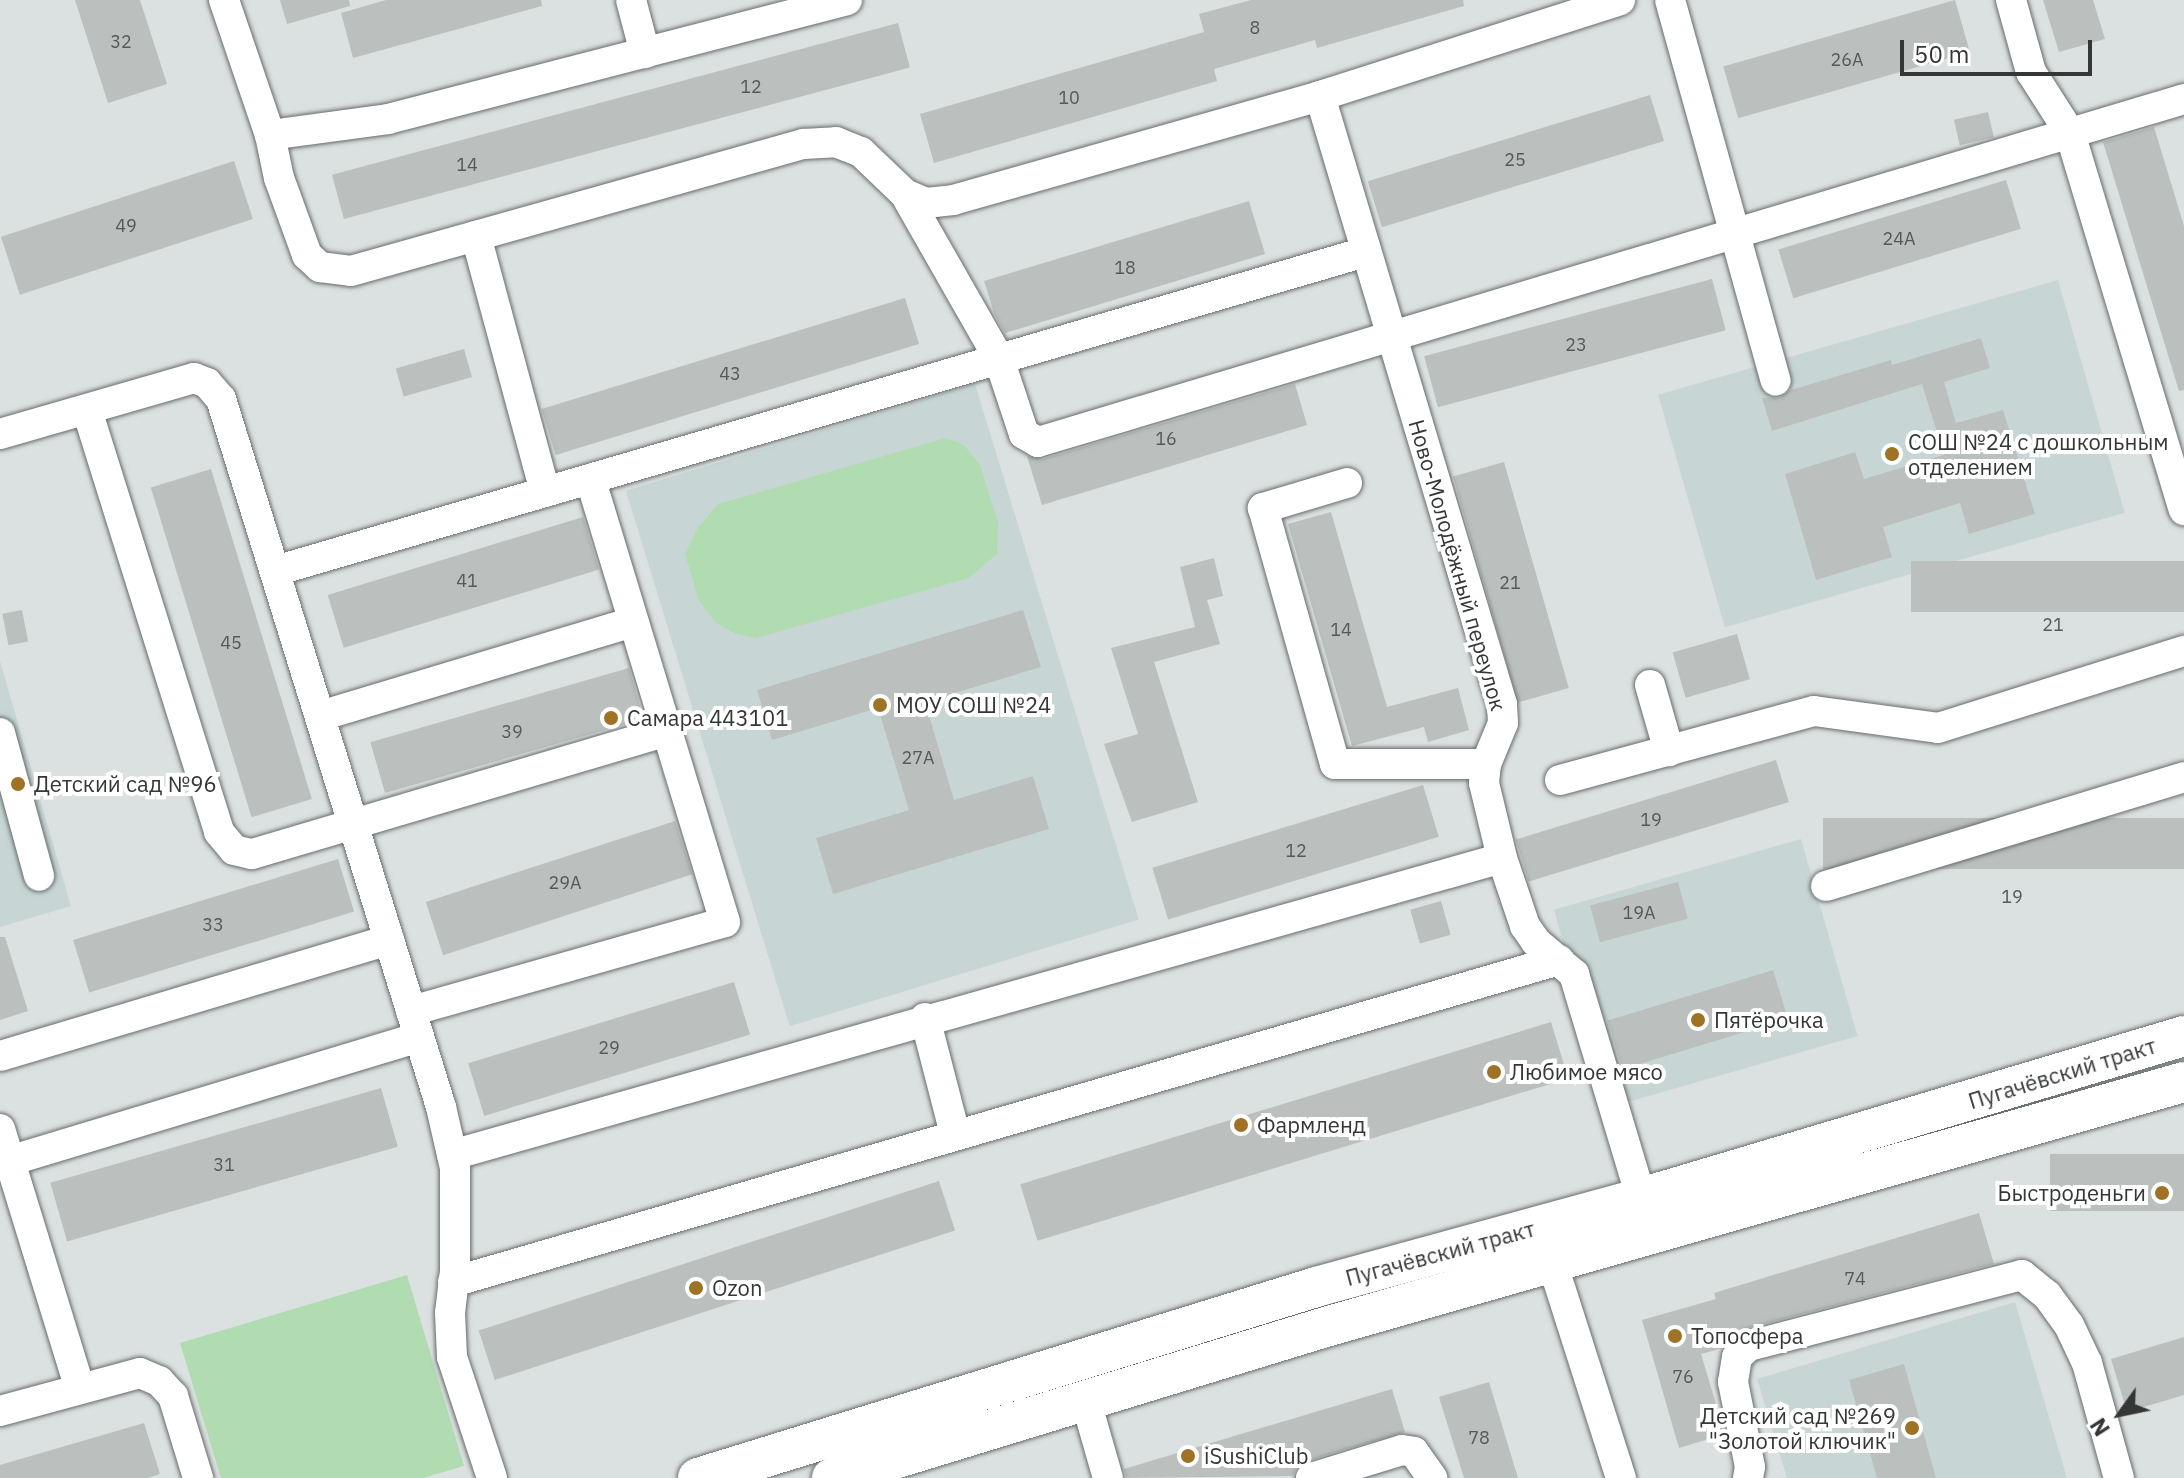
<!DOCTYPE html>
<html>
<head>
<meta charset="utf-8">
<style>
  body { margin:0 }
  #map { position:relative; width:2184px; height:1478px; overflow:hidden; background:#dbe0e0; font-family:"IBM Plex Sans",sans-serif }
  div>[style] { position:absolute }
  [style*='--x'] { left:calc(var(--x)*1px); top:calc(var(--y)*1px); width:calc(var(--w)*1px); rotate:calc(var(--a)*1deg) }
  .built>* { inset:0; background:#c7d6d5; transform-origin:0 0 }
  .green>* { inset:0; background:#b1dcb2 }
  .building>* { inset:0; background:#bbc0be; transform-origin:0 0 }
  .roads { filter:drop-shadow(0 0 2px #676c6c) drop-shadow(0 0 2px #676c6c) }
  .minor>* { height:30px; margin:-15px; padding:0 15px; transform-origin:15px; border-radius:15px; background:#fff }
  .major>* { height:40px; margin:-20px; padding:0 20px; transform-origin:20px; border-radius:20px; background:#fff }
  .dots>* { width:22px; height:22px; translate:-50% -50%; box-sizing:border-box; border:4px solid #fff; border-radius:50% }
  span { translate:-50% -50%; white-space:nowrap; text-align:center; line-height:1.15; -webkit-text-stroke:8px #fff; paint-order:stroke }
  .number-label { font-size:18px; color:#565959 }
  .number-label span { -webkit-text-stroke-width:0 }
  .poi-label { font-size:22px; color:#353737 }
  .left { translate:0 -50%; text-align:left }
  .right { translate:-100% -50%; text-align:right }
  .street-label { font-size:22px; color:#353737 }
  .north { position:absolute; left:2080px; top:1374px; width:80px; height:80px; -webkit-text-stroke:6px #fff; paint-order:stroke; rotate:237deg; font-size:22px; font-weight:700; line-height:32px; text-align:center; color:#353737 }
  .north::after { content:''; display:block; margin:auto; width:28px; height:36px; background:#353737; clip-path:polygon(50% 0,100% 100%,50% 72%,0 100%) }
  .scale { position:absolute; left:1900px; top:40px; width:192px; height:36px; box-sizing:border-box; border:4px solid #353737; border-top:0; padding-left:10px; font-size:24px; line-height:28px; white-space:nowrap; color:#353737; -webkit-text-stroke:6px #fff; paint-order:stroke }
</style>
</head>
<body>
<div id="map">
  <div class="built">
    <i style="left:2058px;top:280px;width:242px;height:416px;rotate:74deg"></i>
    <i style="left:975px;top:384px;width:560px;height:365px;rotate:73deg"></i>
    <i style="clip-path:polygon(0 661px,71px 906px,0 927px)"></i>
    <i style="left:1801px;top:839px;width:205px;height:257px;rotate:74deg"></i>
    <i style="clip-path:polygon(2015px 1302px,2067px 1478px,1787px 1478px,1757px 1379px)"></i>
  </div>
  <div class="green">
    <i style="clip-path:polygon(946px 438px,964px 445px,980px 465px,998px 522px,997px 554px,969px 578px,756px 638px,736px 634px,716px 623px,699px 601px,685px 554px,698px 527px,718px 504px)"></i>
    <i style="clip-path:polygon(407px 1275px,464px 1466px,423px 1478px,221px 1478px,180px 1343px)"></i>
  </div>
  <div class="building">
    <i style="clip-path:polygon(75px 0,140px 0,167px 84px,108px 103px)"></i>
    <i style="clip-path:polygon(280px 0,349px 0,350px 6px,287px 24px)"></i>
    <i style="clip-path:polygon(386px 0,541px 0,542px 6px,353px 58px,341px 13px)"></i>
    <i style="clip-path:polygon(1251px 0,1463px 0,1464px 6px,1317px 48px,1315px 40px,1214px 69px,1217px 81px,934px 163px,920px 114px,1204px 32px,1199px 14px)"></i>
    <i style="left:1955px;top:0;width:54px;height:241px;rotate:74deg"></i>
    <i style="clip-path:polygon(2043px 0,2093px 0,2105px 39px,2059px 52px)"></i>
    <i style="left:898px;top:23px;width:46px;height:586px;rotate:75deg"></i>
    <i style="left:1650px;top:95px;width:48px;height:295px;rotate:73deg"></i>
    <i style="left:1988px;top:112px;width:26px;height:35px;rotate:77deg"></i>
    <i style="clip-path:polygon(2154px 127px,2184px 226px,2184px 390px,2179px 391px,2103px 142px)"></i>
    <i style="left:234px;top:161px;width:61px;height:245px;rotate:72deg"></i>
    <i style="left:2006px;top:180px;width:51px;height:238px;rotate:73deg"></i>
    <i style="clip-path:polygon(1249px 201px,1265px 254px,1005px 333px,994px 313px,984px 281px)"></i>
    <i style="left:1712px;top:279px;width:53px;height:298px;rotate:75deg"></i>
    <i style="left:905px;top:298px;width:48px;height:380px;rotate:73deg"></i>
    <i style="clip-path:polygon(1981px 338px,1990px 368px,1944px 382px,1956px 423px,2003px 410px,2035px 514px,1969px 534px,1960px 503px,1883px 527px,1892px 557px,1816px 580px,1785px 474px,1855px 452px,1864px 479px,1944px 455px,1922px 384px,1772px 431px,1762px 398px,1780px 398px,1791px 390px,1891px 360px,1892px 365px)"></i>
    <i style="left:464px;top:349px;width:29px;height:71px;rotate:74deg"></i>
    <i style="clip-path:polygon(1295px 384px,1307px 425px,1042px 505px,1027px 456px,1043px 459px)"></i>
    <i style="left:1504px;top:462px;width:235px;height:53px;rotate:74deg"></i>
    <i style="left:211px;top:469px;width:345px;height:63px;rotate:73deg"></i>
    <i style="clip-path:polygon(1331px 512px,1387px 707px,1458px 688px,1469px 730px,1428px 742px,1424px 727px,1352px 746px,1288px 524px)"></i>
    <i style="left:583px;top:517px;width:55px;height:267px;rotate:73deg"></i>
    <i style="clip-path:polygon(1214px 558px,1223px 596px,1207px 600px,1220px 644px,1154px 662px,1198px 802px,1132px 822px,1104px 744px,1138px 734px,1111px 648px,1195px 627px,1180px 567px)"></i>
    <i style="left:2184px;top:561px;width:51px;height:273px;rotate:90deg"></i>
    <i style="left:22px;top:610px;width:32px;height:20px;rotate:79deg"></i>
    <i style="clip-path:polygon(1023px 610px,1041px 667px,925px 702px,954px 800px,1033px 776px,1049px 829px,833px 894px,816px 838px,909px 810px,878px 708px,772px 740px,757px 690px)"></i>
    <i style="left:1737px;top:634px;width:47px;height:67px;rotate:74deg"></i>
    <i style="left:629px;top:668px;width:53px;height:269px;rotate:74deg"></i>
    <i style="left:1776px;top:760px;width:44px;height:272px;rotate:73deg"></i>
    <i style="left:1423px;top:785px;width:54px;height:283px;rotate:73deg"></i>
    <i style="left:2184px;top:818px;width:51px;height:361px;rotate:90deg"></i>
    <i style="left:675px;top:821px;width:56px;height:262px;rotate:72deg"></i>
    <i style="left:338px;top:859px;width:55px;height:277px;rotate:73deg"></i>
    <i style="left:1678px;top:882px;width:38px;height:91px;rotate:75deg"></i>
    <i style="left:1441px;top:901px;width:35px;height:32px;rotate:74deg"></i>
    <i style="clip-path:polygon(0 937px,5px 937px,28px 1011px,0 1020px)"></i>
    <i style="left:1773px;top:970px;width:51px;height:173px;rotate:73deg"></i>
    <i style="left:734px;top:982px;width:55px;height:278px;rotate:73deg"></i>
    <i style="left:1551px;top:1022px;width:59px;height:555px;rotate:73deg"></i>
    <i style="left:381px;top:1088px;width:61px;height:344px;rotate:74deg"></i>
    <i style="left:2184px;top:1154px;width:57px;height:134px;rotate:90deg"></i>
    <i style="left:939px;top:1181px;width:52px;height:484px;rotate:72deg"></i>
    <i style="clip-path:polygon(1979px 1213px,1994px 1264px,1744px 1329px,1723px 1348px,1701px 1354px,1725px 1434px,1679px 1448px,1642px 1320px,1716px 1299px,1714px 1293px)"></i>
    <i style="clip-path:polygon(2184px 1337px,2184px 1395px,2127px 1412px,2111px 1359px)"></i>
    <i style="clip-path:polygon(1904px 1364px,1936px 1478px,1877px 1478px,1849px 1380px)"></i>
    <i style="clip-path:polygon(1489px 1382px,1518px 1478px,1464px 1478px,1439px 1397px)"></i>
    <i style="clip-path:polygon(1392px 1389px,1405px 1432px,1306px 1461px,1297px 1466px,1293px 1476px,1126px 1478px,1124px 1469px)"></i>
    <i style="clip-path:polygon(144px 1423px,160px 1474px,148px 1478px,0 1478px,0 1465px)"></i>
  </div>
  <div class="roads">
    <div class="minor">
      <i style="--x:224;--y:0;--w:143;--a:71.2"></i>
      <i style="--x:270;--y:135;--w:44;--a:78.2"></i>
      <i style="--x:279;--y:178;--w:82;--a:70"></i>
      <i style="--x:307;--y:255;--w:18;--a:43"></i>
      <i style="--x:320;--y:267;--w:31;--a:7"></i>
      <i style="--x:351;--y:271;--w:470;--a:-15.7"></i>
      <i style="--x:803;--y:144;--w:33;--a:-3"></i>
      <i style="--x:836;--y:142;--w:27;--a:22"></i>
      <i style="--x:861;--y:152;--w:61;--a:43.7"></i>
      <i style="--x:905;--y:194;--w:23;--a:23"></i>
      <i style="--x:926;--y:203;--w:27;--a:-6"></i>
      <i style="--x:953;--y:200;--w:381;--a:-15.8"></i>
      <i style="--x:1320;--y:96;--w:315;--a:-17.7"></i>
      <i style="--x:631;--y:0;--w:55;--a:75.2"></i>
      <i style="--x:1670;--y:0;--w:395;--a:74.5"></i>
      <i style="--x:2011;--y:0;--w:75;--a:74.5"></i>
      <i style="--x:2031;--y:72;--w:72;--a:57.4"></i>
      <i style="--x:2070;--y:133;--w:394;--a:73.2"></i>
      <i style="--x:1320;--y:96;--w:635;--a:73.34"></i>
      <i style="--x:1502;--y:704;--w:19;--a:87"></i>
      <i style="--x:1503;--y:723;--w:44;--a:112.5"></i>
      <i style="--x:1486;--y:764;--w:19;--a:96"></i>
      <i style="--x:1484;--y:783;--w:77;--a:76.5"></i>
      <i style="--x:1502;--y:858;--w:72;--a:71.3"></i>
      <i style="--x:1525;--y:926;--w:19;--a:55"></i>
      <i style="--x:1536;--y:942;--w:50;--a:40.1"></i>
      <i style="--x:1574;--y:974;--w:234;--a:73.3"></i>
      <i style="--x:270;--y:135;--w:119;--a:-7.7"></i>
      <i style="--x:388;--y:119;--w:474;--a:-14.5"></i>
      <i style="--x:905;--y:194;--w:190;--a:60.3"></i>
      <i style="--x:999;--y:359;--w:79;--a:71.6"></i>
      <i style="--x:1024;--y:434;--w:16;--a:30"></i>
      <i style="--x:1038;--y:442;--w:1196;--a:-16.66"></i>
      <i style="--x:476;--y:236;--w:265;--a:74.9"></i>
      <i style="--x:87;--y:410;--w:442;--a:72.6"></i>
      <i style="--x:219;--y:832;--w:23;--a:50"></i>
      <i style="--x:234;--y:850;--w:18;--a:13"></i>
      <i style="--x:252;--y:854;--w:432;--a:-16.5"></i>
      <i style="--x:0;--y:434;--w:202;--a:-16.1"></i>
      <i style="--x:194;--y:378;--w:14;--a:21"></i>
      <i style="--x:207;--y:383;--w:21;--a:49"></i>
      <i style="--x:221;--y:399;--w:741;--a:72.74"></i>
      <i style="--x:441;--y:1107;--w:63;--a:77.1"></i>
      <i style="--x:455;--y:1168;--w:103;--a:90"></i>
      <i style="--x:455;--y:1271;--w:42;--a:96.8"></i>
      <i style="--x:450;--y:1313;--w:44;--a:87.4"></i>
      <i style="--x:452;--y:1357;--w:127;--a:71.7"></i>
      <i style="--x:1347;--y:483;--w:88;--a:163.4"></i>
      <i style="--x:1263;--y:508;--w:266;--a:74.3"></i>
      <i style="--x:1335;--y:764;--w:151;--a:0"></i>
      <i style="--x:275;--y:571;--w:1136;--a:-16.31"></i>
      <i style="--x:1650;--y:685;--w:69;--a:73.9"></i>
      <i style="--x:320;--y:716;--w:327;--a:-16.7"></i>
      <i style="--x:0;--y:733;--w:148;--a:74.7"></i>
      <i style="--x:1560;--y:780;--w:263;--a:-15.2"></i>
      <i style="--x:1814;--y:711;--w:125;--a:7.8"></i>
      <i style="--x:1938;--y:728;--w:258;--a:-17.4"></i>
      <i style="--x:1826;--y:886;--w:374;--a:-16.9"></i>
      <i style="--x:411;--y:1011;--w:326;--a:-15.8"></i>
      <i style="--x:725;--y:922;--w:463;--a:-106.9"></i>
      <i style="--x:925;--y:1018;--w:120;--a:75.5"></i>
      <i style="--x:0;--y:1056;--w:406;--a:-16.6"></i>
      <i style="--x:0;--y:1129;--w:272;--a:72.9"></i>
      <i style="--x:452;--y:1155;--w:1091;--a:-15.79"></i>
      <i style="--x:9;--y:1161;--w:428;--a:-16.8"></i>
      <i style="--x:1552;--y:1262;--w:227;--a:72.3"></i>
      <i style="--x:453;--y:1282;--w:1152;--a:-16.23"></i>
      <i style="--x:1085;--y:1398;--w:83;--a:74"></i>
      <i style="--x:0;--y:1411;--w:145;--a:-15.2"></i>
      <i style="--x:140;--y:1373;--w:21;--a:23"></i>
      <i style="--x:159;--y:1381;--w:21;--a:47"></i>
      <i style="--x:173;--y:1396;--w:86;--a:73"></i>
      <i style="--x:1311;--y:1478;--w:95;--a:-17.1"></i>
      <i style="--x:1402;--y:1450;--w:12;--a:9"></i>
      <i style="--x:1414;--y:1452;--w:32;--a:55"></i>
      <i style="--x:1748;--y:1478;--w:11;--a:-80"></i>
      <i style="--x:1750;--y:1467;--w:87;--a:-101.3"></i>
      <i style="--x:1733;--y:1382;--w:25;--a:-81"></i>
      <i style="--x:1737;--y:1357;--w:16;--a:-43"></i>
      <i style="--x:1749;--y:1346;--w:282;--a:-14.6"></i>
      <i style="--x:2022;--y:1275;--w:32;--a:39"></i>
      <i style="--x:2047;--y:1295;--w:37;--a:54"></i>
      <i style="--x:2069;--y:1325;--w:42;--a:64.7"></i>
      <i style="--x:2087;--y:1363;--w:119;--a:74.5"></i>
    </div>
    <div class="major">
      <i style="--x:698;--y:1478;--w:647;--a:-17.17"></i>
      <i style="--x:1316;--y:1287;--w:337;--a:-15.3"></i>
      <i style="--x:1641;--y:1198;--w:567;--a:-16.61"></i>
      <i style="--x:832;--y:1478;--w:520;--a:-17.01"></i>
      <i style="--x:1329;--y:1326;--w:889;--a:-15.93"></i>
    </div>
  </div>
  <div class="dots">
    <i style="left:1892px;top:454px;background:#a07224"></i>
    <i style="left:880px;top:705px;background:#a07224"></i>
    <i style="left:611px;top:718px;background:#a07224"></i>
    <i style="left:18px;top:784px;background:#a07224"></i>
    <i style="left:1698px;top:1020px;background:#a07224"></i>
    <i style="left:1494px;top:1072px;background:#a07224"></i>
    <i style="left:1241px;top:1125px;background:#a07224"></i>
    <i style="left:2162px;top:1193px;background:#a07224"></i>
    <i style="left:696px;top:1288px;background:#a07224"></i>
    <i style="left:1675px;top:1336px;background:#a07224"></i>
    <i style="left:1912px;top:1428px;background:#a07224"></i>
    <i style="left:1188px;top:1456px;background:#a07224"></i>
  </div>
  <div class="number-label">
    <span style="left:1255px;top:28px">8</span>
    <span style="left:121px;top:42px">32</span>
    <span style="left:1847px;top:60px">26А</span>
    <span style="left:751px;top:87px">12</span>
    <span style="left:1069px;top:98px">10</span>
    <span style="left:1515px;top:160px">25</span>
    <span style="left:467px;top:165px">14</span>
    <span style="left:126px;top:226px">49</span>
    <span style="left:1899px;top:239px">24А</span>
    <span style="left:1125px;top:268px">18</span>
    <span style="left:1576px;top:345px">23</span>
    <span style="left:730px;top:374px">43</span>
    <span style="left:1166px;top:439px">16</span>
    <span style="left:467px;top:581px">41</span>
    <span style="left:1510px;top:583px">21</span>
    <span style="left:2053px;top:625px">21</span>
    <span style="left:1341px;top:630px">14</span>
    <span style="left:231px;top:643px">45</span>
    <span style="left:512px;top:732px">39</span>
    <span style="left:918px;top:758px">27А</span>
    <span style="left:1651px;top:820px">19</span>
    <span style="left:1296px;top:851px">12</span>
    <span style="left:565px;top:883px">29А</span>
    <span style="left:2012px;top:897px">19</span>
    <span style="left:1639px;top:913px">19А</span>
    <span style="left:213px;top:925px">33</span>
    <span style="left:609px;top:1048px">29</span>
    <span style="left:224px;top:1165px">31</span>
    <span style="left:1855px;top:1279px">74</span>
    <span style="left:1683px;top:1377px">76</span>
    <span style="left:1479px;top:1438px">78</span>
  </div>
  <div class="poi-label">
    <span class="left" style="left:1908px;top:454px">СОШ №24 с дошкольным<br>отделением</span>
    <span class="left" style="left:896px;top:705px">МОУ СОШ №24</span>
    <span class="left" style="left:627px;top:718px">Самара 443101</span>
    <span class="left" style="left:34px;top:784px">Детский сад №96</span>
    <span class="left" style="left:1714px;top:1020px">Пятёрочка</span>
    <span class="left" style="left:1510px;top:1072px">Любимое мясо</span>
    <span class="left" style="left:1257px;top:1125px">Фармленд</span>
    <span class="right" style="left:2146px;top:1193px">Быстроденьги</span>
    <span class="left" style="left:712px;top:1288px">Ozon</span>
    <span class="left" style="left:1691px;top:1336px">Топосфера</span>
    <span class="right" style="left:1896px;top:1428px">Детский сад №269<br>"Золотой ключик"</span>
    <span class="left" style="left:1204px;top:1456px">iSushiClub</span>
  </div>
  <div class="street-label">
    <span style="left:1458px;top:565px;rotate:74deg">Ново-Молодёжный переулок</span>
    <span style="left:2062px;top:1073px;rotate:-17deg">Пугачёвский тракт</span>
    <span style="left:1440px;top:1253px;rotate:-15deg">Пугачёвский тракт</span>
  </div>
  <div class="north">N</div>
  <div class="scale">50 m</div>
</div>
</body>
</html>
